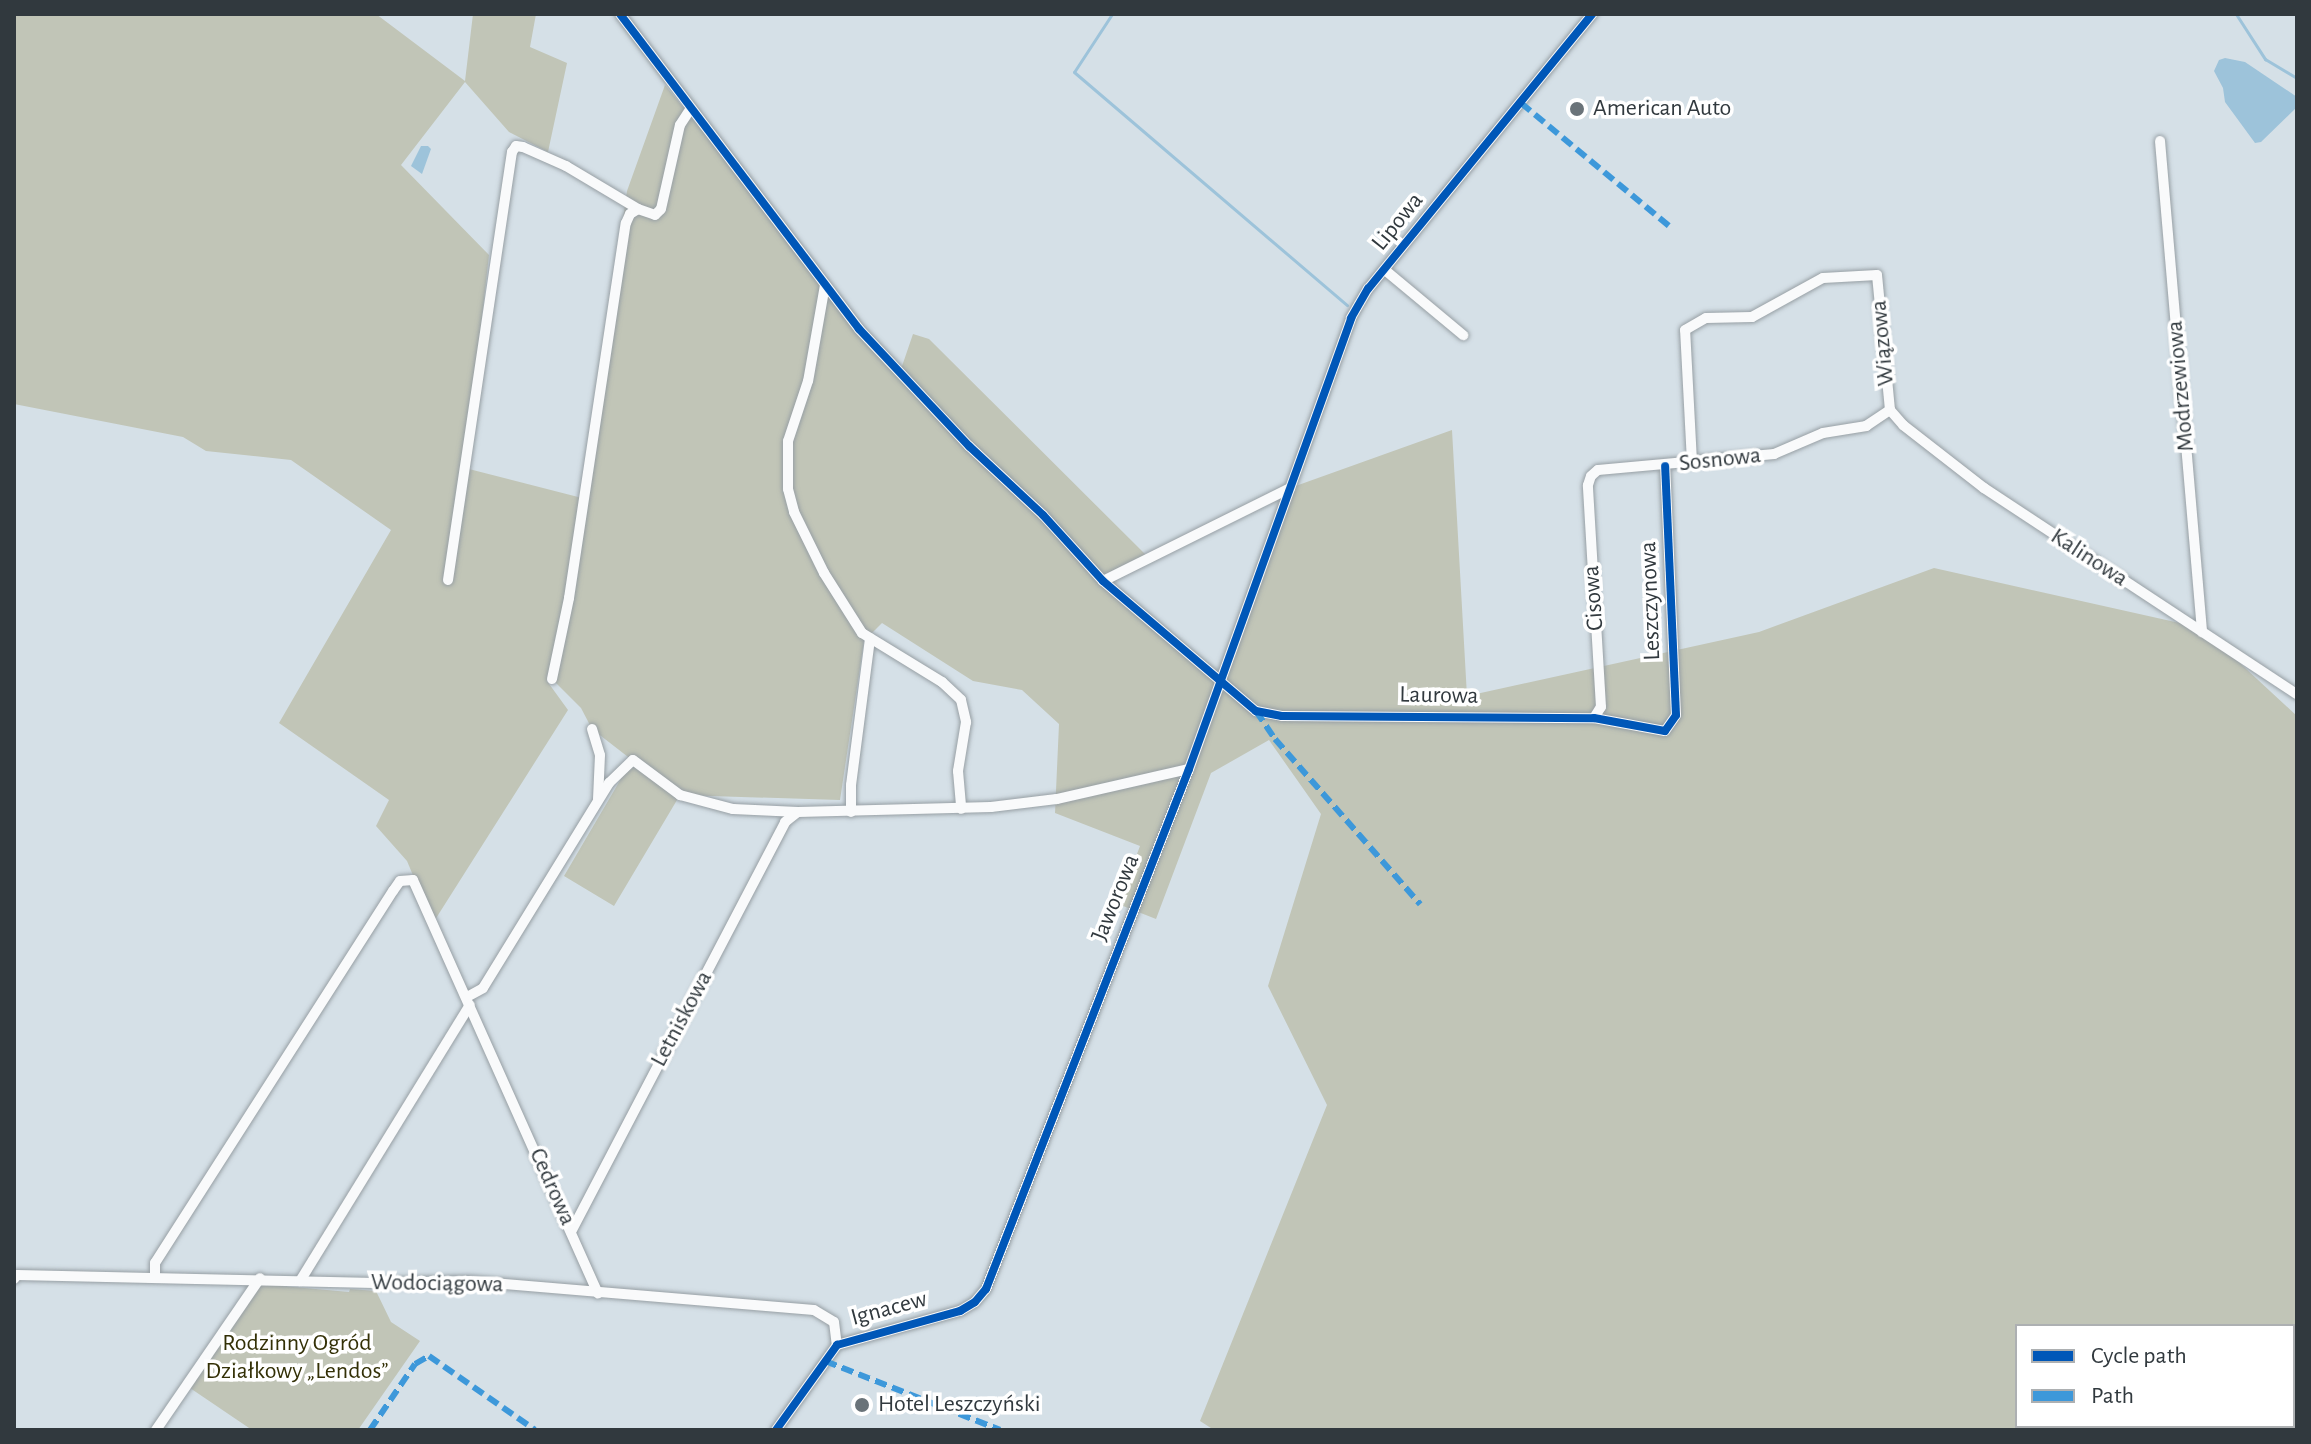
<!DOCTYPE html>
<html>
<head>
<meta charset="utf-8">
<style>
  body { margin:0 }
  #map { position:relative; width:2311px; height:1444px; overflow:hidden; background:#d5e0e7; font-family:"Alegreya Sans",sans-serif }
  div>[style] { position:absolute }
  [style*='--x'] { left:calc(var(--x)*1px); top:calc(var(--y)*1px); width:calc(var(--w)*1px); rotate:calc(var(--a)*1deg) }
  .green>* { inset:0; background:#c1c5b7 }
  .water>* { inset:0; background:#9dc3da }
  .stream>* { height:3px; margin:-1.5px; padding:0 1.5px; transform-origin:1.5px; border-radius:1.5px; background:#9dc3da }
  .roads { filter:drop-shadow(0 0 2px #979fa4) drop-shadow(0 0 2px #979fa4) }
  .minor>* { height:10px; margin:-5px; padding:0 5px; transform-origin:5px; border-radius:5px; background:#f9fafb }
  .quiet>* { height:6px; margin-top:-3px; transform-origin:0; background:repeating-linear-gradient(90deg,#3d98da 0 12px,transparent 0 18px) }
  .cycleway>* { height:8px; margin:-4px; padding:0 4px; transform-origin:4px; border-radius:4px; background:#0057b8 }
  .dots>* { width:22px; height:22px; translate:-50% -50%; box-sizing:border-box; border:4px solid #fff; border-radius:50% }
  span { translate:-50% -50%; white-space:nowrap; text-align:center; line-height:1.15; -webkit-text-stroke:7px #fff; paint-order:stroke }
  .poi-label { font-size:24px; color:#31393e }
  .left { translate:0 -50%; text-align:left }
  .street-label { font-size:24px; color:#31393e }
  .park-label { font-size:24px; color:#333006 }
  .frame { position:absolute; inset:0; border:16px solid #31393e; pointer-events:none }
  .legend { position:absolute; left:2015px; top:1324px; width:280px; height:104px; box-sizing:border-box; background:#fff; border:2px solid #adb0b2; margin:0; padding:10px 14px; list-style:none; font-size:24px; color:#31393e }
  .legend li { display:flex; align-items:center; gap:16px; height:40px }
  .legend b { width:40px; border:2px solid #adb0b2 }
</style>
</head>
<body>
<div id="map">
  <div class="green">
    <i style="clip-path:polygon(evenodd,14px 14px,376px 14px,465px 81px,473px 14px,536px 14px,530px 47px,567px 63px,548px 152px,509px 132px,465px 82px,401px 165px,489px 255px,465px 468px,582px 498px,627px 191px,665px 85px,900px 372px,913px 334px,929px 339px,1150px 559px,1104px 581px,1221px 684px,1290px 488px,1452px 430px,1467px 696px,1759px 632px,1934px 568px,2202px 628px,2297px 716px,2297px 1430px,1214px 1430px,1200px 1421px,1327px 1105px,1268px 986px,1321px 814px,1269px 740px,1211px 773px,1156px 919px,1118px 904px,1140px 846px,1055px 813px,1059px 724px,1022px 690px,973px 681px,882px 623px,864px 641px,840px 800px,680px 795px,614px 906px,564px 876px,632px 760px,592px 729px,581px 708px,552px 679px,563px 620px,547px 681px,568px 710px,433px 923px,407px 861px,376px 826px,389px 800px,279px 723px,391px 530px,291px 460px,206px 451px,183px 437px,14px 404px,14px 14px,2017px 1326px,2293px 1326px,2293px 1426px,2017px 1426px,2017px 1326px)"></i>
    <i style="clip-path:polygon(260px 1284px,349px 1292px,350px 1289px,376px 1291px,391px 1322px,420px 1341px,358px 1430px,252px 1430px,190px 1388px)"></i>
  </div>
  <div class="water">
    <i style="clip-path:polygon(2225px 58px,2245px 62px,2297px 97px,2297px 107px,2261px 142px,2255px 143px,2225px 102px,2223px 88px,2214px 71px,2219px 60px)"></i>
    <i style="clip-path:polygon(421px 146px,428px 146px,431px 149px,422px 174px,411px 166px)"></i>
  </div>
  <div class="stream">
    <i style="--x:1112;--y:14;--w:69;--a:123.2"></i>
    <i style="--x:1074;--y:72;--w:359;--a:40.5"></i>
    <i style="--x:2236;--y:14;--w:54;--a:57.2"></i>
    <i style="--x:2265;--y:59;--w:37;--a:31"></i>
  </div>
  <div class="roads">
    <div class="minor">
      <i style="--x:620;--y:14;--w:395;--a:52.8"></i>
      <i style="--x:859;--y:329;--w:161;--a:46.8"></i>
      <i style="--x:969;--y:446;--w:101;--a:43"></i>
      <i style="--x:1043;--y:515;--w:89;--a:47.7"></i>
      <i style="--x:1103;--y:581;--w:201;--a:40.4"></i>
      <i style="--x:1256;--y:711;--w:26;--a:11"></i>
      <i style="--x:1282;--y:716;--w:312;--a:0.4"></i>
      <i style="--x:1594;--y:718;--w:72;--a:10.4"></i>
      <i style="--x:1665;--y:731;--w:19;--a:-55"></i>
      <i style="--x:1676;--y:715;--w:249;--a:-92.5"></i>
      <i style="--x:2160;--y:141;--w:493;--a:85.1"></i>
      <i style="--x:1385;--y:270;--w:102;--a:39.8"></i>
      <i style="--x:825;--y:285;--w:97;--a:100"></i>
      <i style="--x:808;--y:381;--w:63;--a:108.4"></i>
      <i style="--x:788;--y:441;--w:48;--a:90"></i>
      <i style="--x:788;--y:489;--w:24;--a:75"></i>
      <i style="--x:794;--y:512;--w:68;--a:63.8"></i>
      <i style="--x:824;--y:573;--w:71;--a:57.7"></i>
      <i style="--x:862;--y:633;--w:94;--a:31.5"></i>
      <i style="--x:942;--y:682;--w:26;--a:43"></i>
      <i style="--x:961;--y:700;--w:23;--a:77"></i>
      <i style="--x:966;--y:722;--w:50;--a:99.3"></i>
      <i style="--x:958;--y:771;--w:38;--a:85"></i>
      <i style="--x:1890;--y:410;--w:20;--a:49"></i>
      <i style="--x:1903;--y:425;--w:103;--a:37.9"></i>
      <i style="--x:1984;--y:488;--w:375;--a:33.4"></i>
      <i style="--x:1692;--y:462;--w:132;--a:-93"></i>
      <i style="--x:1685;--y:330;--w:24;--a:-30"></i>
      <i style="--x:1706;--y:318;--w:46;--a:-1.2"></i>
      <i style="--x:1752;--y:317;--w:81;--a:-28.8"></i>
      <i style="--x:1823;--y:278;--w:54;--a:-3.2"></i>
      <i style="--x:1877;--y:275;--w:136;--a:84.5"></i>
      <i style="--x:448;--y:580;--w:433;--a:-81.5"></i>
      <i style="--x:512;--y:152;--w:7;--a:-56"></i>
      <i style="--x:516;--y:146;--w:7;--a:8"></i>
      <i style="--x:523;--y:147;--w:47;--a:23.8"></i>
      <i style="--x:566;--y:166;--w:84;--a:30.8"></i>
      <i style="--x:1103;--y:581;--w:209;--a:-26.4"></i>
      <i style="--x:552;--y:679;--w:83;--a:-78.1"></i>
      <i style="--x:569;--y:598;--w:379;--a:-81.4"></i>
      <i style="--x:626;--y:223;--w:10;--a:-66"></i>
      <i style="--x:630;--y:214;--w:9;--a:-32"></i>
      <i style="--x:638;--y:209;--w:18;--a:19"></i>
      <i style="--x:655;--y:215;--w:8;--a:-45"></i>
      <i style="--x:661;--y:209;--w:86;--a:-77.3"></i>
      <i style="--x:680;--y:125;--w:20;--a:-57"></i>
      <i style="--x:1594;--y:718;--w:13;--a:-58"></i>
      <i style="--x:1601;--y:707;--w:222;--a:-93.4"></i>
      <i style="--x:1588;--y:485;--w:9;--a:-72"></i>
      <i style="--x:1591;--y:476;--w:9;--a:-41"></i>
      <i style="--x:1598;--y:470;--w:177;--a:-5.2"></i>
      <i style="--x:1774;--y:454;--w:53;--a:-23.2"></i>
      <i style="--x:1823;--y:433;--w:44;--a:-9.2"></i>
      <i style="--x:1866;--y:426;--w:29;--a:-34"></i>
      <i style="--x:592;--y:729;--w:27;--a:73"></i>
      <i style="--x:600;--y:755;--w:44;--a:92.6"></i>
      <i style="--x:851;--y:812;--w:27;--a:-90"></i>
      <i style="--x:851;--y:785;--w:148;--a:-82.6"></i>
      <i style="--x:467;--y:997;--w:18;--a:-29"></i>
      <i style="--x:483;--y:988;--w:241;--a:-58.4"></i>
      <i style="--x:609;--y:783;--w:33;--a:-44"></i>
      <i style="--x:633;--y:760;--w:59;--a:36.7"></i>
      <i style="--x:680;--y:795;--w:55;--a:14.8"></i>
      <i style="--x:733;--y:809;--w:65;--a:2.6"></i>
      <i style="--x:798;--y:812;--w:193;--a:-1.5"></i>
      <i style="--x:991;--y:807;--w:66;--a:-6.9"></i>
      <i style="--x:1057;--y:799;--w:135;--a:-12.8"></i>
      <i style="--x:572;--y:1230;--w:460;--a:-62.4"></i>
      <i style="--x:785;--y:822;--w:16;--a:-38"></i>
      <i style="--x:155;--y:1277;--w:14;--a:-90"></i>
      <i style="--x:155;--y:1263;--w:442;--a:-57.4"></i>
      <i style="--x:393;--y:891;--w:12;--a:-55"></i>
      <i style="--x:400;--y:881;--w:13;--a:-4"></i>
      <i style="--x:413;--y:880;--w:453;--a:65.9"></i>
      <i style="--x:14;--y:1279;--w:5;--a:-53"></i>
      <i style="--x:17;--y:1275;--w:358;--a:1.3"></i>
      <i style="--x:375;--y:1283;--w:94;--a:-1.2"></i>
      <i style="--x:469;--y:1281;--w:346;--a:4.8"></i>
      <i style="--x:814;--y:1310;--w:23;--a:31"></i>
      <i style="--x:834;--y:1322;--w:23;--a:83"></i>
      <i style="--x:300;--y:1281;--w:324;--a:-58.4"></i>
      <i style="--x:156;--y:1430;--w:184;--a:-55.6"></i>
      <i style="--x:776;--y:1430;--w:105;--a:-54.3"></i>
      <i style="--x:837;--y:1345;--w:128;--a:-15.5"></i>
      <i style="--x:960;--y:1311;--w:17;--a:-31"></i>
      <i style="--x:975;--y:1302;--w:17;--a:-50"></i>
      <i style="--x:986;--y:1289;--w:558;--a:-68.68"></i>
      <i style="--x:1189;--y:769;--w:479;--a:-70.2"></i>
      <i style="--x:1351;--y:318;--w:34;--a:-60"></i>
      <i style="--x:1368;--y:289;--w:355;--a:-50.8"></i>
    </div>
  </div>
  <div class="quiet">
    <i style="--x:1521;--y:103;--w:197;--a:39.7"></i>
    <i style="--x:1256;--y:711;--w:34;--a:56"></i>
    <i style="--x:1275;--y:739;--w:220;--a:48.7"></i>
    <i style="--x:825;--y:1361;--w:188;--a:21.5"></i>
    <i style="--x:370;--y:1430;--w:80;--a:-55.7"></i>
    <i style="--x:415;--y:1364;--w:16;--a:-30"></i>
    <i style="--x:429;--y:1356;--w:129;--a:34.9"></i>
  </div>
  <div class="cycleway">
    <i style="--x:620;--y:14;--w:395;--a:52.8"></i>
    <i style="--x:859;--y:329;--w:161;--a:46.8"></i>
    <i style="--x:969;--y:446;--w:101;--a:43"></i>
    <i style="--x:1043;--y:515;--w:89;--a:47.7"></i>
    <i style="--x:1103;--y:581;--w:201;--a:40.4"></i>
    <i style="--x:1256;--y:711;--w:26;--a:11"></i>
    <i style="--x:1282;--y:716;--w:312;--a:0.4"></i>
    <i style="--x:1594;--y:718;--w:72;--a:10.4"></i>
    <i style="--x:1665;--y:731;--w:19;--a:-55"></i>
    <i style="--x:1676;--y:715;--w:249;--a:-92.5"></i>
    <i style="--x:776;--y:1430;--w:105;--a:-54.3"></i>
    <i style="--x:837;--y:1345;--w:128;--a:-15.5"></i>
    <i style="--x:960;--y:1311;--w:17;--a:-31"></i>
    <i style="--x:975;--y:1302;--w:17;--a:-50"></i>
    <i style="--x:986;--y:1289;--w:558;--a:-68.68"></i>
    <i style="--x:1189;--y:769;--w:479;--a:-70.2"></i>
    <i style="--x:1351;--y:318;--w:34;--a:-60"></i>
    <i style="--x:1368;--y:289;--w:355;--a:-50.8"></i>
  </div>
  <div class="dots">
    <i style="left:1577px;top:109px;background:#6a7379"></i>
    <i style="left:862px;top:1405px;background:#6a7379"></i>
  </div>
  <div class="poi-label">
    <span class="left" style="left:1593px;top:109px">American Auto</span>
    <span class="left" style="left:878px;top:1405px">Hotel Leszczyński</span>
  </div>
  <div class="street-label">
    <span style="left:1398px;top:222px;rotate:-51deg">Lipowa</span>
    <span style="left:1883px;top:343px;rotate:-95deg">Wiązowa</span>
    <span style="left:2181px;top:386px;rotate:-95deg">Modrzewiowa</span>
    <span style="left:1720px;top:460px;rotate:-6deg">Sosnowa</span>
    <span style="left:2089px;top:558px;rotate:33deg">Kalinowa</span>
    <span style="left:1594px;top:598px;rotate:-94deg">Cisowa</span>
    <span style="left:1651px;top:601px;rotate:-92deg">Leszczynowa</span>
    <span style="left:1439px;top:696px;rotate:1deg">Laurowa</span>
    <span style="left:1116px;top:898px;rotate:-68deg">Jaworowa</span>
    <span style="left:682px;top:1019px;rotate:-62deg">Letniskowa</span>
    <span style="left:552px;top:1187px;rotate:66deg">Cedrowa</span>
    <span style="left:437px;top:1284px;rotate:1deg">Wodociągowa</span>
    <span style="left:889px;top:1309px;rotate:-15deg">Ignacew</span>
  </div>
  <div class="park-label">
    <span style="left:297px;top:1358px">Rodzinny Ogród<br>Działkowy „Lendos”</span>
  </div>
  <div class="frame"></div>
  <ul class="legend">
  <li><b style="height:10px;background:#0057b8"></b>Cycle path</li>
  <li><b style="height:10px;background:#3d98da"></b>Path</li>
  </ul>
</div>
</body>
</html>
